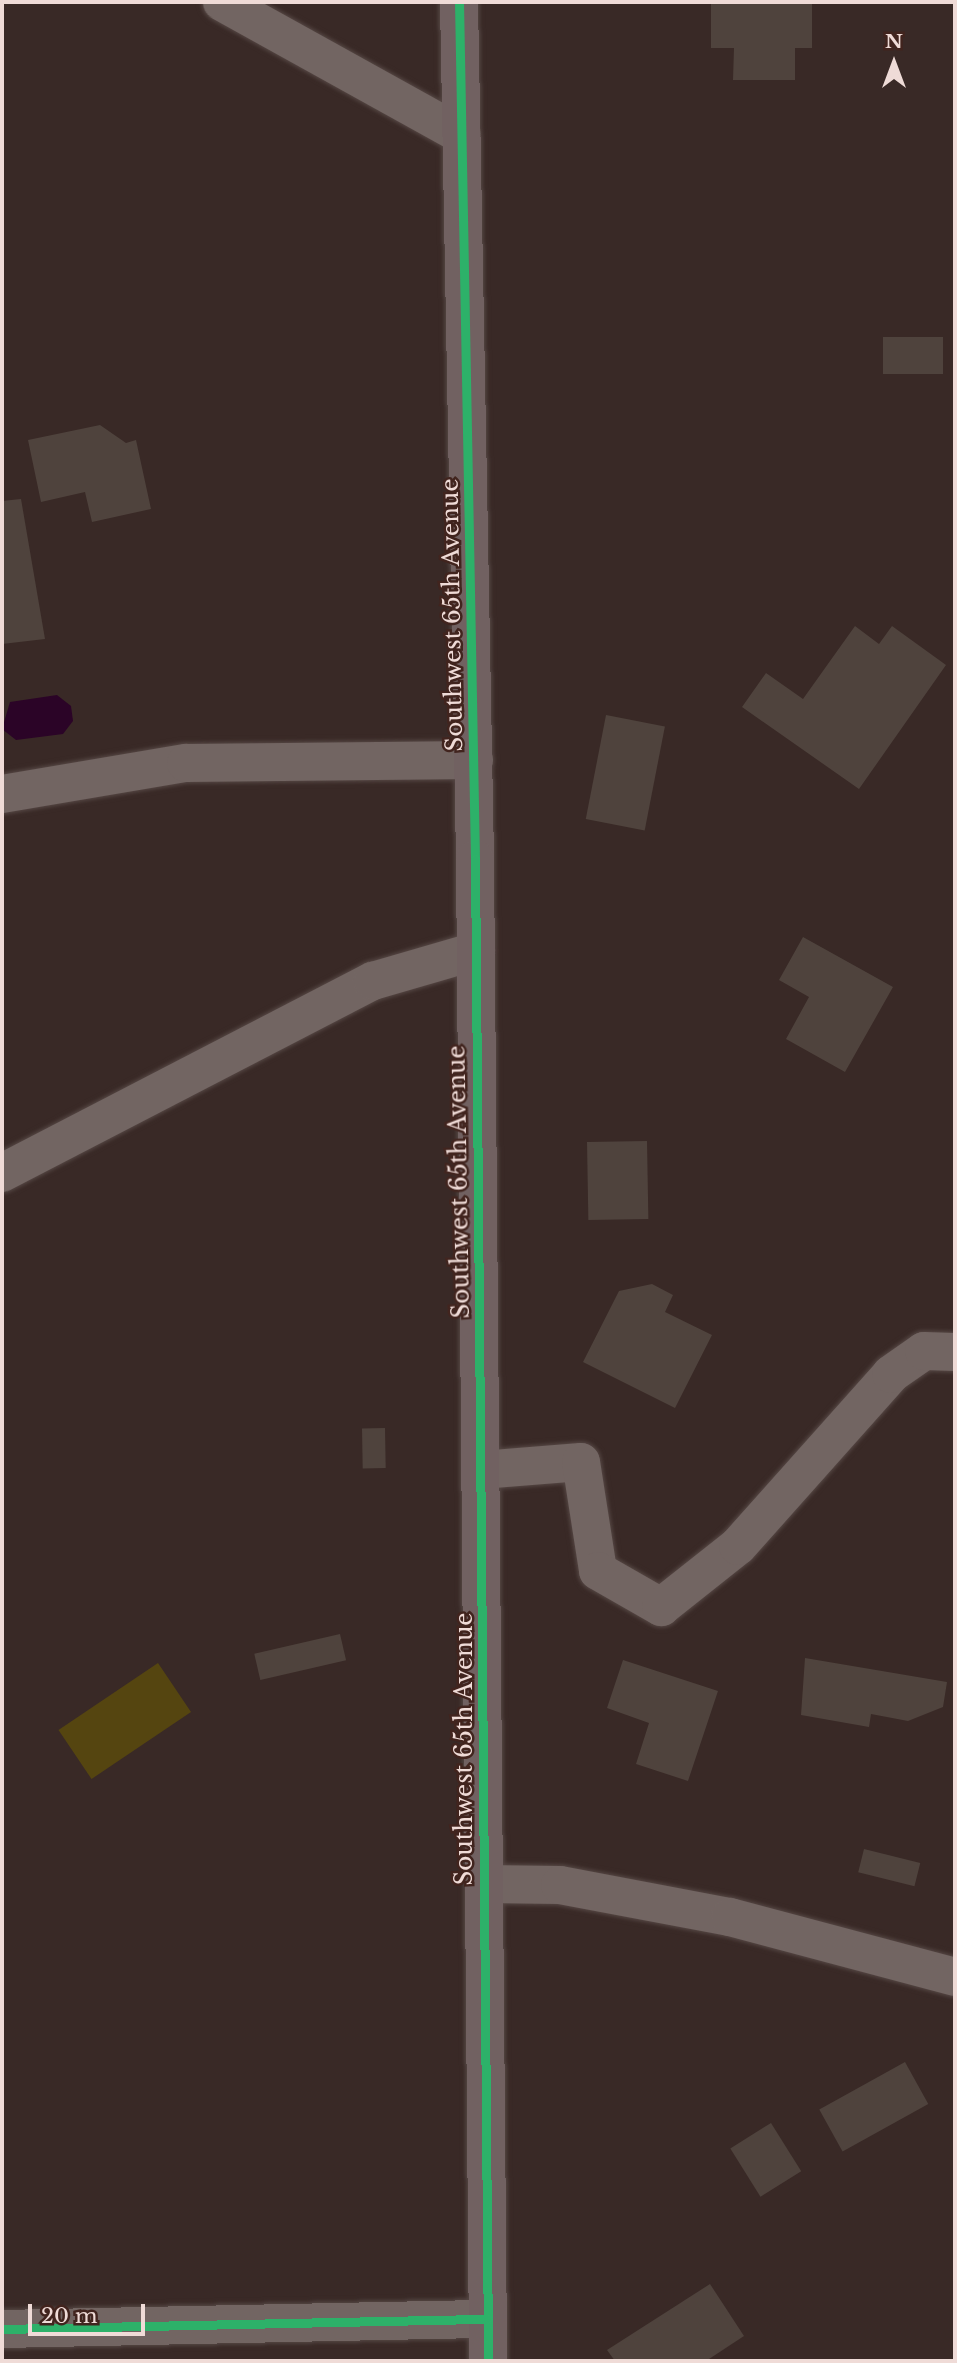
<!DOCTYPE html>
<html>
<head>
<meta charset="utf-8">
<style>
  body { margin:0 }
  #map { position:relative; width:957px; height:2363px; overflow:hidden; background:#392926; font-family:"Libre Baskerville",serif }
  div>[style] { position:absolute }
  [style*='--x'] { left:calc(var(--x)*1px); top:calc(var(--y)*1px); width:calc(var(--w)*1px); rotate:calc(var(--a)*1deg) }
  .green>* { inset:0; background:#554510; transform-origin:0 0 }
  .water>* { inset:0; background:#2b0427 }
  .building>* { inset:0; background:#4f433d; transform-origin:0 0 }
  .roads { filter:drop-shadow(0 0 2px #554744) drop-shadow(0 0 2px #554744) }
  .minor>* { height:38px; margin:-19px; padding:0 19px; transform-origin:19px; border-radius:19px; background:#726562 }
  .major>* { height:38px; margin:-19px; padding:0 19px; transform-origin:19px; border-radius:19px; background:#716161 }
  .cycleway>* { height:9px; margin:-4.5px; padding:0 4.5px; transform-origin:4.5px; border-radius:4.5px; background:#2db169 }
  span { translate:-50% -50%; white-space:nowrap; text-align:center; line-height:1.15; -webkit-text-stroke:5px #41241e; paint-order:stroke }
  .street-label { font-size:23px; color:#efdbd7 }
  .frame { position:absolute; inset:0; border:4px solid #efdbd7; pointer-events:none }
  .north { position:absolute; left:859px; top:28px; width:70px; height:70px; -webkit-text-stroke:5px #41241e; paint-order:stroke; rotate:0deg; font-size:19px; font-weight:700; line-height:28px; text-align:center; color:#efdbd7 }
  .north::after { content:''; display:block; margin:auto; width:24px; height:32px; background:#efdbd7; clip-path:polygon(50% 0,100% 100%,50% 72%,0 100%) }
  .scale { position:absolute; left:28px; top:2304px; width:117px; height:32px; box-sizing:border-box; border:4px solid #efdbd7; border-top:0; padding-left:9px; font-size:21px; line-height:24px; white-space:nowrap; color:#efdbd7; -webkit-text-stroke:5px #41241e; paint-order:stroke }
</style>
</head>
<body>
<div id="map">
  <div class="green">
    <i style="left:158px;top:1663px;width:59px;height:120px;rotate:56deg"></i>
  </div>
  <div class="water">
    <i style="clip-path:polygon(57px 695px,71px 706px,73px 721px,63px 734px,16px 740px,2px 729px,10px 702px)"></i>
  </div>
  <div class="building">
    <i style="clip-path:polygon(711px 2px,812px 2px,812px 48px,795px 48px,795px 80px,733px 80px,734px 48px,711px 48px)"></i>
    <i style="left:883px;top:337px;width:60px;height:37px"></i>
    <i style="clip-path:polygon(100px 425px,126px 443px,136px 440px,151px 509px,92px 522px,85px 492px,41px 502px,28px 440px)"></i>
    <i style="clip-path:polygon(21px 499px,45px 639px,2px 644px,2px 501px)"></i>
    <i style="clip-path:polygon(855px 626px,879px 644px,892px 626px,946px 665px,859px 789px,742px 707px,766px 673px,803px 699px)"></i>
    <i style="left:606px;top:715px;width:60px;height:106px;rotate:11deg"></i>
    <i style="clip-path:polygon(803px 937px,893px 987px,845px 1072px,786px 1039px,809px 997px,779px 980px)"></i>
    <i style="left:647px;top:1141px;width:78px;height:60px;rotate:89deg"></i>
    <i style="clip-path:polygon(652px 1284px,673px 1295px,665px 1312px,712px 1335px,675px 1408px,583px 1362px,619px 1291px)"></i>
    <i style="left:385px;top:1428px;width:40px;height:23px;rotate:89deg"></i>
    <i style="left:340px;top:1634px;width:27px;height:88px;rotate:77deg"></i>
    <i style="clip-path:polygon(805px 1658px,947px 1682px,943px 1707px,908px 1721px,871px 1714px,869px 1727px,801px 1715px)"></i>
    <i style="clip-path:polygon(623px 1660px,718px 1691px,688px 1781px,636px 1764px,649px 1723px,607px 1708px)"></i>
    <i style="left:864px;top:1849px;width:58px;height:24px;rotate:14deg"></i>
    <i style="left:905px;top:2062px;width:48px;height:98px;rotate:61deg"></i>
    <i style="left:771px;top:2123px;width:57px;height:48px;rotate:58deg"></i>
    <i style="clip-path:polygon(710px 2284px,744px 2336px,706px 2361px,615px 2361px,607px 2350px)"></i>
  </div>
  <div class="roads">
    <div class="minor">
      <i style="--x:222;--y:2;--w:274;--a:29"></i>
      <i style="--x:2;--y:794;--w:187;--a:-9.6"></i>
      <i style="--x:186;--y:763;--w:288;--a:-0.6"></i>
      <i style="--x:2;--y:1173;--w:418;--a:-27.4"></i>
      <i style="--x:373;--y:981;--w:107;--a:-16.2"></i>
      <i style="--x:481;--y:1470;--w:100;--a:-4.6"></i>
      <i style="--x:581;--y:1462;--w:110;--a:81.1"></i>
      <i style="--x:598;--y:1571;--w:73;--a:29.7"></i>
      <i style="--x:661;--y:1607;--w:98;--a:-38.4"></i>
      <i style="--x:738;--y:1546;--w:230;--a:-48.3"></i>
      <i style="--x:891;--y:1374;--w:40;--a:-34.9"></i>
      <i style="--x:924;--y:1351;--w:31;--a:2"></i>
      <i style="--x:484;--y:1884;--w:76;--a:0.8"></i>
      <i style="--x:560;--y:1885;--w:173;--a:10.7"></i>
      <i style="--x:730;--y:1917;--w:233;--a:14.9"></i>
      <i style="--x:2;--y:2329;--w:486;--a:-1.2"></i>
    </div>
    <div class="major">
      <i style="--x:459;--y:2;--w:857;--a:88.93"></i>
      <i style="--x:475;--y:859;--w:1502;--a:89.5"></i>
    </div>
  </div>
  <div class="cycleway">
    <i style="--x:459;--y:2;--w:857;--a:88.93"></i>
    <i style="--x:475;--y:859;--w:1502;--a:89.5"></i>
    <i style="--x:2;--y:2329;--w:486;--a:-1.2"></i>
  </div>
  <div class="street-label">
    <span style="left:452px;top:615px;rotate:-91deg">Southwest 65th Avenue</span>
    <span style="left:459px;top:1182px;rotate:-91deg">Southwest 65th Avenue</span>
    <span style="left:464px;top:1749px;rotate:-90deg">Southwest 65th Avenue</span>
  </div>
  <div class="frame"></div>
  <div class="north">N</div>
  <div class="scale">20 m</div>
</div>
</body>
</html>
